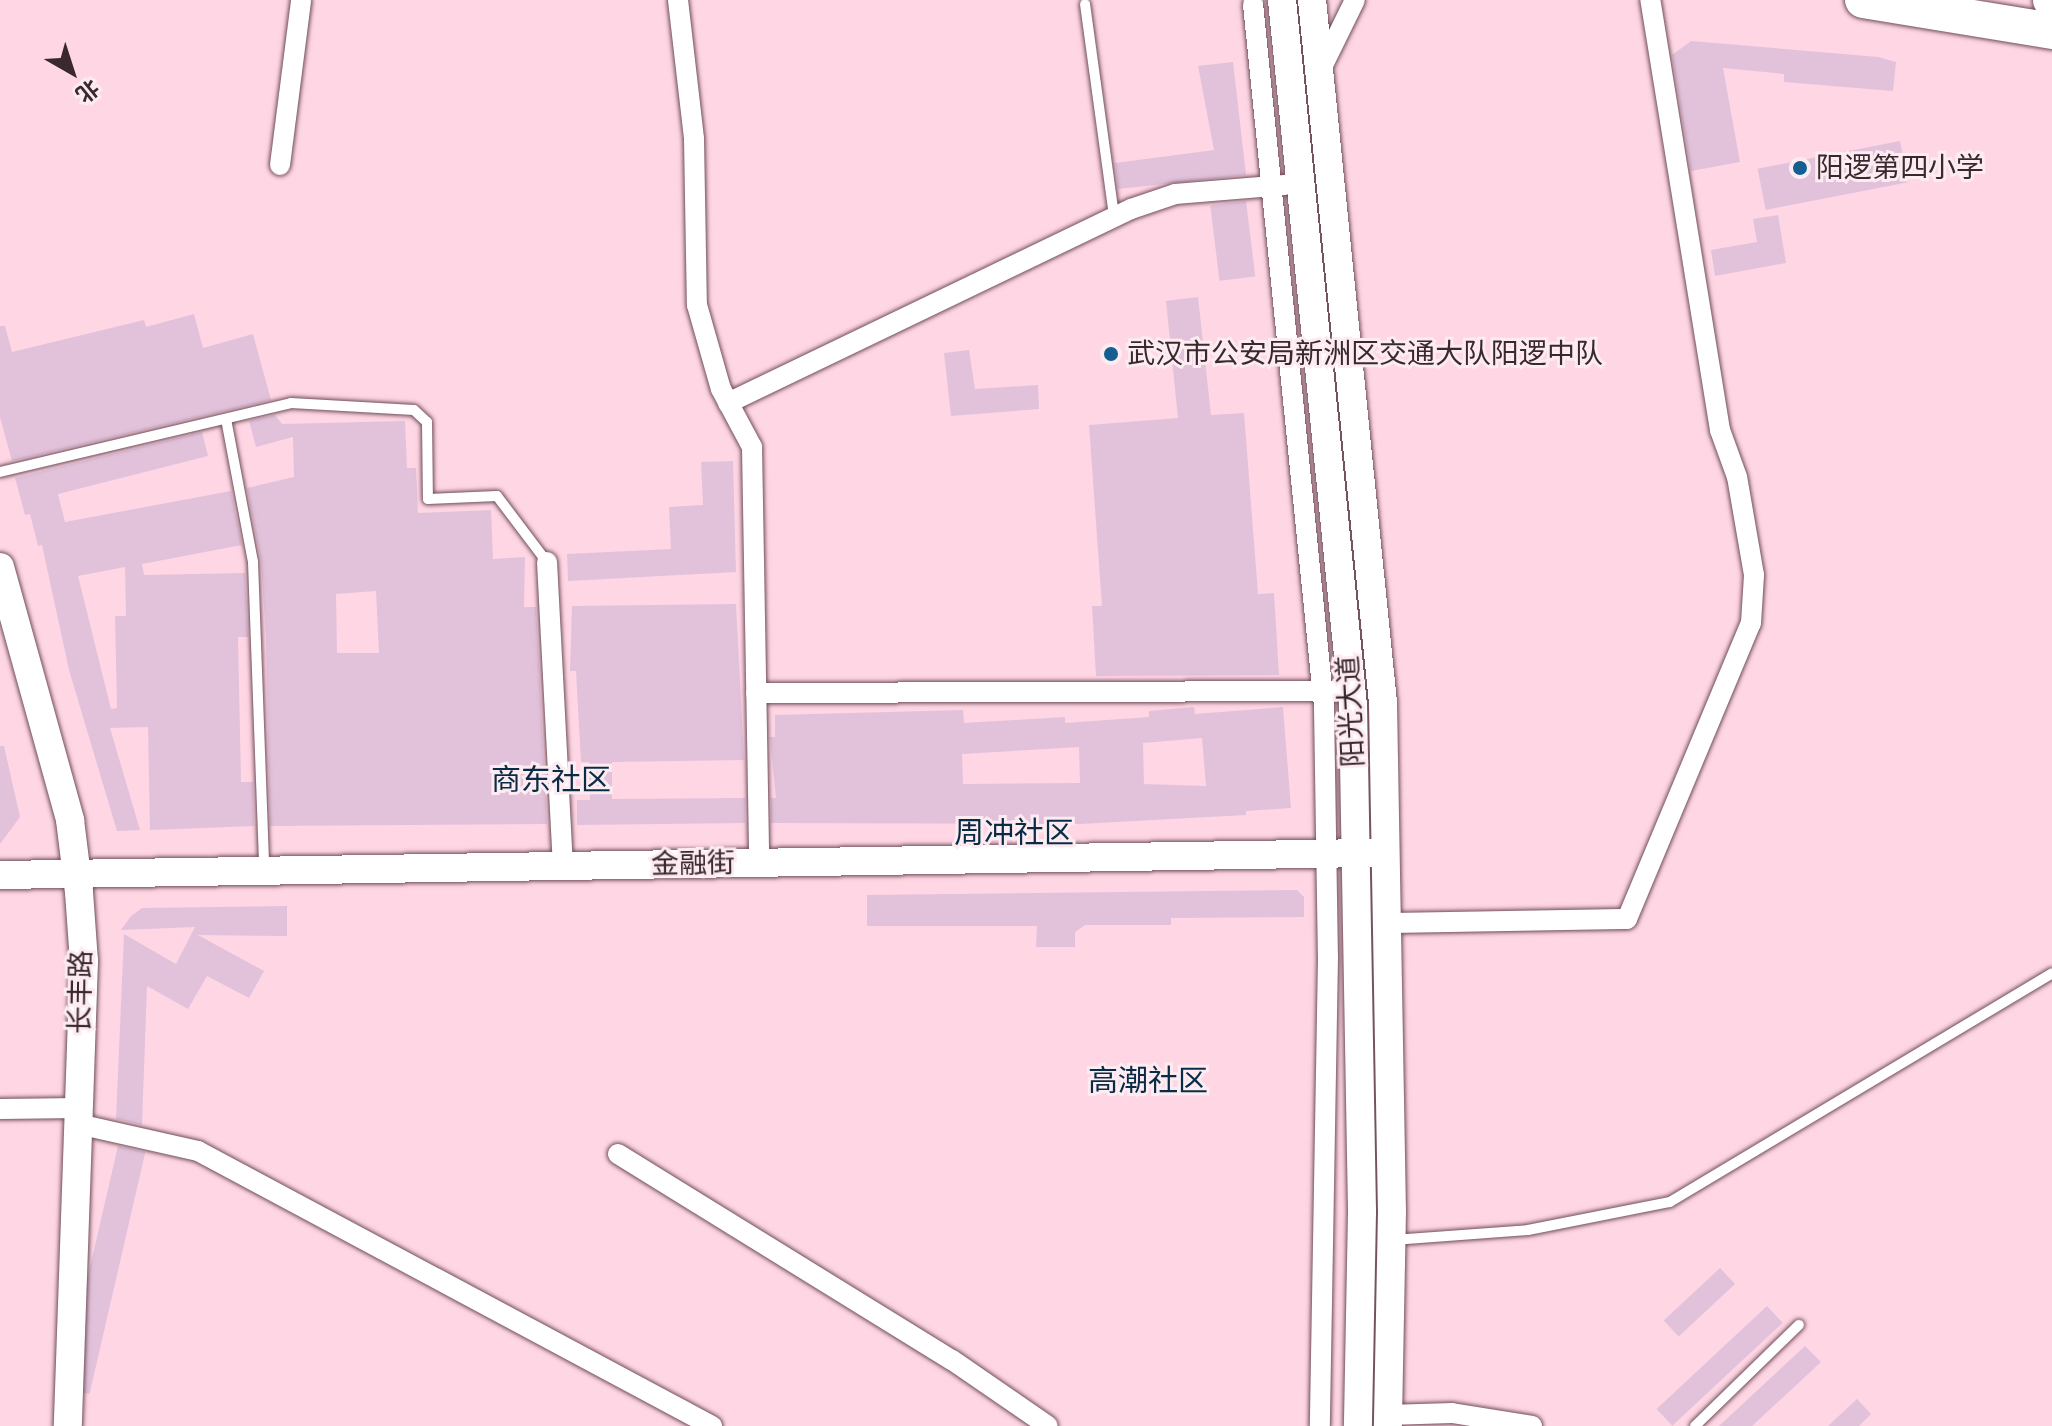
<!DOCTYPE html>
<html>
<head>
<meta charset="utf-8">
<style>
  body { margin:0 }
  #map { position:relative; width:2052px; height:1426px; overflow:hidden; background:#ffd6e4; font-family:"Roboto Serif","Noto Sans SC",serif }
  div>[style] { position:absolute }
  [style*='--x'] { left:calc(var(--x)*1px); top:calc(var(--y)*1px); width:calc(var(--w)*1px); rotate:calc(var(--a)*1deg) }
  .building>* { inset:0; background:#e2c2db; transform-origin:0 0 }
  .roads { filter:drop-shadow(0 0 2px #704e5a) drop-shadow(0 0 2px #704e5a) }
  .lane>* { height:10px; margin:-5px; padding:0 5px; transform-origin:5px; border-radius:5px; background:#fff }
  .street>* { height:20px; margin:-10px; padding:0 10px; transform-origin:10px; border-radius:10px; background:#fff }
  .secondary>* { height:28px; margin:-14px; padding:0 14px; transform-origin:14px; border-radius:14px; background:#fff }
  .highway>* { height:36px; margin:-18px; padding:0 18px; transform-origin:18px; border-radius:18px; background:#fff }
  .dots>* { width:22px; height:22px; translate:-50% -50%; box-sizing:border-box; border:4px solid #fcebf0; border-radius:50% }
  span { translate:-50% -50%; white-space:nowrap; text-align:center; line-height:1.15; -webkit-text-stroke:6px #fcebf0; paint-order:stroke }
  .poi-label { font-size:28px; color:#39292f }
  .left { translate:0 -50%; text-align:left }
  .street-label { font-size:28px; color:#39292f }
  .neighbourhood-label { font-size:30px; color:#0a2b45 }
  .north { position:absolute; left:32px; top:32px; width:80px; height:80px; -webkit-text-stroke:6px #fcebf0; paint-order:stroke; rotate:141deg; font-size:22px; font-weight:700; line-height:32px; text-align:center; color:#39292f }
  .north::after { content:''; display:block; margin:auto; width:28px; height:36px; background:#39292f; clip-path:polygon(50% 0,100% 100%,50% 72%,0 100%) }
</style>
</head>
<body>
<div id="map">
  <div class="building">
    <i style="clip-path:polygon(1691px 41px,1878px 57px,1896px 62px,1893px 91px,1784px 82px,1784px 74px,1723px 68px,1740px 162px,1691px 171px,1672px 55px)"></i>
    <i style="clip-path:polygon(1233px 62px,1246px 175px,1118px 189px,1115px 163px,1214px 150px,1198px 66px)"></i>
    <i style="left:1900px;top:141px;width:42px;height:145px;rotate:79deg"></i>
    <i style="left:1246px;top:201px;width:76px;height:36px;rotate:83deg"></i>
    <i style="clip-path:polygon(1778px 215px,1786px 263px,1715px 276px,1711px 250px,1757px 242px,1753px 219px)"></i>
    <i style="clip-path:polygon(1198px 297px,1211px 415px,1244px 413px,1258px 594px,1274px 593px,1279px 675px,1096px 676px,1092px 606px,1102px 606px,1089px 425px,1178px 418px,1166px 301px)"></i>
    <i style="clip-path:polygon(194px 314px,203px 348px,253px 334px,271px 400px,12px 461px,0 417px,0 326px,5px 326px,12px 352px,144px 320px,146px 327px)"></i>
    <i style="clip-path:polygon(969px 350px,975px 389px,1038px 385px,1039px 409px,951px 416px,944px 353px)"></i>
    <i style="clip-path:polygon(evenodd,275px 415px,282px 424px,405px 421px,407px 468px,416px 468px,418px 513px,491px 510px,493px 559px,525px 557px,524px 607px,536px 607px,547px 824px,270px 826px,266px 637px,261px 561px,247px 488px,294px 477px,293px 437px,256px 447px,249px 421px,275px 415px,376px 591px,379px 653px,337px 653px,336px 594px,376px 591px)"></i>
    <i style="clip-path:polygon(evenodd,202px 432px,208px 456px,58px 494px,65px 522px,231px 491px,242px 545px,142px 564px,144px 575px,245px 573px,248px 637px,238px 637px,241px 782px,253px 782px,254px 826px,150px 830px,148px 727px,110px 728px,140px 830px,117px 831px,69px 670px,42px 545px,38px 546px,30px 514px,25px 515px,15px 478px,202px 432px,125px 567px,126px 616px,115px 616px,117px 708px,111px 709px,78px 576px,125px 567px)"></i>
    <i style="clip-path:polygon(733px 461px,736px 572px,568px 581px,567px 554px,671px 549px,669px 507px,703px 505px,701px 462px)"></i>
    <i style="clip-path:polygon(736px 604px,744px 760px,612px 762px,612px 799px,745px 798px,745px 823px,577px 825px,577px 800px,590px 800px,589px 762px,581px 762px,576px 671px,570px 671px,572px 606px)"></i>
    <i style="clip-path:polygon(evenodd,1194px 707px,1195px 714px,1283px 707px,1291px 808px,1246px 811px,1246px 815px,1080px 824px,771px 823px,771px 798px,776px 798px,770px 737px,775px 737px,775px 715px,963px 710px,964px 723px,1065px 717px,1065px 723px,1149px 717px,1149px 711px,1194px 707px,1202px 738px,1206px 786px,1144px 784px,1143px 743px,1202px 738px,1194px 707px,1079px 747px,1080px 783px,963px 784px,962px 754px,1079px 747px)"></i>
    <i style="clip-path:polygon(0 746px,4px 746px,20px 817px,0 844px)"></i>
    <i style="clip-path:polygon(1297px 890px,1304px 897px,1304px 917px,1171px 918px,1171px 925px,1085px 925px,1075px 932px,1075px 947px,1036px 947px,1037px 926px,867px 926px,867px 895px)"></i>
    <i style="clip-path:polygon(287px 906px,287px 936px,198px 935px,264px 971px,249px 998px,207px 976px,188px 1009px,147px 986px,142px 1125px,116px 1119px,124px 934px,176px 964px,195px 927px,121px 930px,131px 916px,142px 908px)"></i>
    <i style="left:118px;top:1146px;width:28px;height:248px;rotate:13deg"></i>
    <i style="left:1720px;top:1268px;width:22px;height:77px;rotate:47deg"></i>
    <i style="left:1767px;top:1306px;width:23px;height:151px;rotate:47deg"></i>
    <i style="clip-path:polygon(1805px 1346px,1821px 1362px,1752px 1426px,1719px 1426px)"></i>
    <i style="clip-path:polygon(1857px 1399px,1871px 1414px,1859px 1426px,1828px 1426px)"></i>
  </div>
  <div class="roads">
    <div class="lane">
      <i style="--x:1085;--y:4;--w:215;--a:82.2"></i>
      <i style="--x:226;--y:419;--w:146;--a:79.3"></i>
      <i style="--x:253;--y:562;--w:307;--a:87.9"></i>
      <i style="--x:0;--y:472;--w:299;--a:-13.3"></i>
      <i style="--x:291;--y:403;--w:123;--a:3.3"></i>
      <i style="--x:414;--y:410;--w:18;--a:43"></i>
      <i style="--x:427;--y:422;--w:77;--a:89.3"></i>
      <i style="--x:428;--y:499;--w:69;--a:-2.5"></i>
      <i style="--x:497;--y:496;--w:83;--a:52.9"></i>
      <i style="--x:1393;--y:1240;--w:135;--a:-4.2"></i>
      <i style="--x:1528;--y:1230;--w:145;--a:-11.2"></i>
      <i style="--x:1670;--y:1202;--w:445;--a:-30.9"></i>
      <i style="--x:1695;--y:1426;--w:145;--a:-44.2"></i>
    </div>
    <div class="street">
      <i style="--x:678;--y:0;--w:140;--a:83.4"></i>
      <i style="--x:694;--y:139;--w:166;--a:89"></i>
      <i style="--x:697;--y:305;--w:87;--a:74.1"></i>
      <i style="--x:721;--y:389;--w:66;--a:61.9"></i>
      <i style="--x:752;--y:447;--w:416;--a:89"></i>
      <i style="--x:1253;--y:4;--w:707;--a:84.23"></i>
      <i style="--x:1324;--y:707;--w:250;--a:89.1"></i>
      <i style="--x:1328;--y:957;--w:469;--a:91"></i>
      <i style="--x:1323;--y:65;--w:72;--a:-63.8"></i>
      <i style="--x:280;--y:165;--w:166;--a:-82.7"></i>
      <i style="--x:728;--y:403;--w:447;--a:-25.7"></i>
      <i style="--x:1131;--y:209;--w:46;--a:-18.8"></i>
      <i style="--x:1175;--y:194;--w:110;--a:-4.7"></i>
      <i style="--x:547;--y:562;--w:304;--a:87"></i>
      <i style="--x:756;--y:693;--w:580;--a:-0.2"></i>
      <i style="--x:1387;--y:923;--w:240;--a:-1"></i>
      <i style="--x:1627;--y:919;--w:321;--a:-67.3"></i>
      <i style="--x:1751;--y:623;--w:48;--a:-86.4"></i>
      <i style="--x:1754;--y:575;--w:99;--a:-99.8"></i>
      <i style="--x:1737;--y:477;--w:50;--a:-109.9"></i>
      <i style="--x:1720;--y:430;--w:436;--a:-99.2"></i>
      <i style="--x:0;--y:1109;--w:79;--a:-0.7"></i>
      <i style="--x:78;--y:1124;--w:123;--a:12.7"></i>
      <i style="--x:198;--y:1151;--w:583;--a:28.15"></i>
      <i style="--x:618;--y:1154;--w:392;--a:31.7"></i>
      <i style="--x:952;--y:1360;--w:116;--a:34.5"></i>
      <i style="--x:1388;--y:1415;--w:64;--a:-1.8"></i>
      <i style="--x:1452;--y:1413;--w:81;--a:9.2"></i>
    </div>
    <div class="secondary">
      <i style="--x:1282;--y:0;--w:709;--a:84.25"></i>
      <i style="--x:1353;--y:705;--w:507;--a:88.98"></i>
      <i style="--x:1362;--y:1212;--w:214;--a:91.1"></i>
      <i style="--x:1312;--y:0;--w:707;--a:84.23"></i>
      <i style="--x:1383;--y:703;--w:508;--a:88.99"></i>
      <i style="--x:1392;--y:1211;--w:215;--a:91.1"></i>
      <i style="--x:0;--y:567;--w:263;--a:74.5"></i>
      <i style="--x:70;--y:820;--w:73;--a:82.9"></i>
      <i style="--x:79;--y:892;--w:69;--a:85.9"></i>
      <i style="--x:84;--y:961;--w:465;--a:92"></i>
      <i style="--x:0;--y:875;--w:1373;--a:-0.92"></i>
    </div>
    <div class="highway">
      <i style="--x:1863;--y:0;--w:192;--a:9.3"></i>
      <i style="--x:2051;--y:0;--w:1;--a:0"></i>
    </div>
  </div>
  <div class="dots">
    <i style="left:1800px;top:168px;background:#155e92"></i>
    <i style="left:1111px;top:354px;background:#155e92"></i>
  </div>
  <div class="poi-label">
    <span class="left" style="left:1816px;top:168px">阳逻第四小学</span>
    <span class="left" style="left:1127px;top:354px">武汉市公安局新洲区交通大队阳逻中队</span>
  </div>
  <div class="street-label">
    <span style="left:1351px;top:711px;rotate:-93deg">阳光大道</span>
    <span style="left:693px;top:864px;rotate:-1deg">金融街</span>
    <span style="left:81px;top:992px;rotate:-89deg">长丰路</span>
  </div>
  <div class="neighbourhood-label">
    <span style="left:551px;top:780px">商东社区</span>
    <span style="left:1014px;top:833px">周冲社区</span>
    <span style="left:1148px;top:1081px">高潮社区</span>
  </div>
  <div class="north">北</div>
</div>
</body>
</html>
